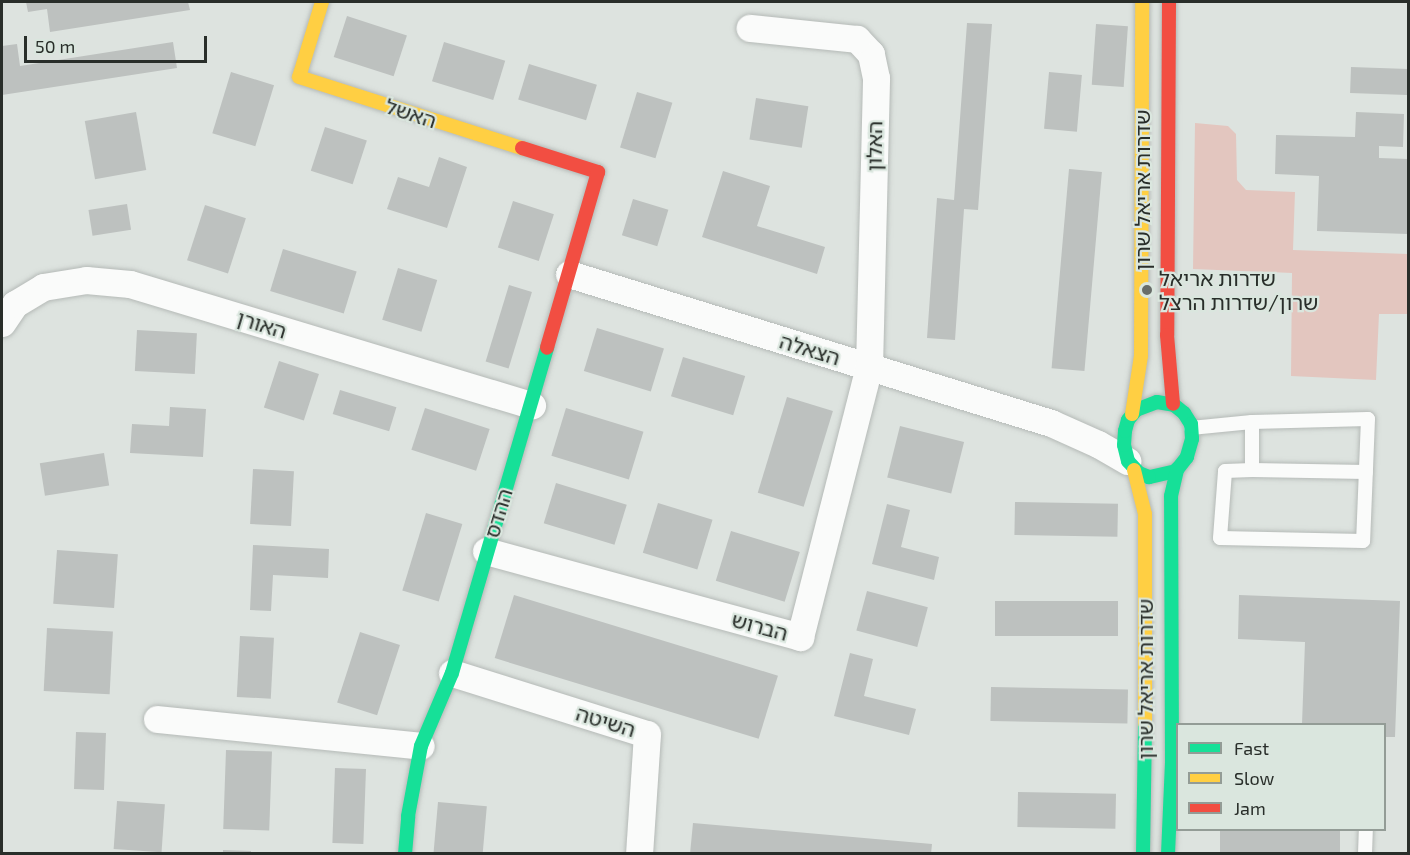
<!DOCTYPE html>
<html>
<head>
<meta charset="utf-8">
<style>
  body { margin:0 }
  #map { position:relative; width:1410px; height:855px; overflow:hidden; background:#dde3df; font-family:"Exo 2","Noto Sans Hebrew",sans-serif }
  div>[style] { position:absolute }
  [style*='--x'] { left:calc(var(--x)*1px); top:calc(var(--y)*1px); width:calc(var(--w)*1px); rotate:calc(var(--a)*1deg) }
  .green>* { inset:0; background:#e3c6bf }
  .building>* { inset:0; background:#bdc1bf; transform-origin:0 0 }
  .roads { filter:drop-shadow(0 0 2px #b5bab7) drop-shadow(0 0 2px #b5bab7) }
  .lane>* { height:14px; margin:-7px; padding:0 7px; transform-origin:7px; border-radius:7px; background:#fafbfa }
  .street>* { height:27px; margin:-13.5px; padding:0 13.5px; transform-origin:13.5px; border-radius:13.5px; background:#fafbfa }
  .fast>* { height:14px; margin:-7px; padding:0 7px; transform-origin:7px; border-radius:7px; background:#16e098 }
  .slow>* { height:14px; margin:-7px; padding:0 7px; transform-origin:7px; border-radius:7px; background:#ffcf43 }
  .jam>* { height:14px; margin:-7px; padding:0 7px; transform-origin:7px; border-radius:7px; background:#f24e42 }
  .dots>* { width:16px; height:16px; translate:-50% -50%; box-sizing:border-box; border:3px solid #dae6de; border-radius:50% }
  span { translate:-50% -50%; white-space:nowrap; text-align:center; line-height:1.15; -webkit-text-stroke:4.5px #dae6de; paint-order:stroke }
  .street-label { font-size:21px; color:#292e2a }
  .poi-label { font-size:21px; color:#292e2a }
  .left { translate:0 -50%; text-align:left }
  .frame { position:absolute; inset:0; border:3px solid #292e2a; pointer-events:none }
  .legend { position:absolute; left:1176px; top:723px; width:210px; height:108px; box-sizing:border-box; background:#dae6de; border:2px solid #939c96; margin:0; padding:8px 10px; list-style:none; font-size:18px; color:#292e2a }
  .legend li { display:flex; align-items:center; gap:12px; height:30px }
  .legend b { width:30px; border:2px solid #939c96 }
  .scale { position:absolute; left:24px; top:36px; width:183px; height:27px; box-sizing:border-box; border:3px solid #292e2a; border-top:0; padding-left:8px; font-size:18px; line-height:21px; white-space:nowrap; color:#292e2a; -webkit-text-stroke:4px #dae6de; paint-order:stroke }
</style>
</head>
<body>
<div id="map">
  <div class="green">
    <i style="clip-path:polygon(1195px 123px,1228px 126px,1236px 134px,1237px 180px,1246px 190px,1295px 192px,1293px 250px,1408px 254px,1408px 314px,1379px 314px,1376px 380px,1291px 376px,1292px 273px,1193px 269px)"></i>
  </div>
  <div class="building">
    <i style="clip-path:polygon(26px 2px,188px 2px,190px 10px,50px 32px,47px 9px,28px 12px)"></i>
    <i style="left:347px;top:16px;width:63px;height:43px;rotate:18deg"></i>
    <i style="clip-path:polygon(967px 23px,992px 24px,978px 210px,964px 209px,955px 340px,927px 338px,937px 198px,954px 200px)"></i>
    <i style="left:1096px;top:24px;width:32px;height:61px;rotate:4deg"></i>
    <i style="clip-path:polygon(173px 42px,177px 68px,2px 95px,2px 46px,17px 44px,20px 66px)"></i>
    <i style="left:444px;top:42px;width:64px;height:41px;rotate:17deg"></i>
    <i style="left:529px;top:64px;width:71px;height:37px;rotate:17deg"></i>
    <i style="left:1351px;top:67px;width:57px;height:26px;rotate:2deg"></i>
    <i style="left:231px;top:72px;width:45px;height:64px;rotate:17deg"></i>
    <i style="left:1049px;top:72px;width:33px;height:57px;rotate:5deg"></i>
    <i style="left:637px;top:92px;width:37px;height:58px;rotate:17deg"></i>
    <i style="left:756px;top:98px;width:53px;height:42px;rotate:9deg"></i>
    <i style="left:136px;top:112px;width:59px;height:52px;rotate:80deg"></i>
    <i style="clip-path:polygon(1356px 112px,1404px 114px,1403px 147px,1379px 146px,1379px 158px,1408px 159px,1408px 234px,1317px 231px,1319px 176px,1275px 174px,1276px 135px,1355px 137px)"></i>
    <i style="left:325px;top:127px;width:44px;height:46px;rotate:18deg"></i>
    <i style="clip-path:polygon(439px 157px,467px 167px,447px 228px,387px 209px,398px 177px,429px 187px)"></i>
    <i style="left:1069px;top:169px;width:33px;height:200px;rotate:5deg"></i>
    <i style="clip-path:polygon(723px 171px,770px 186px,757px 226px,825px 247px,817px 274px,702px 237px)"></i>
    <i style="left:633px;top:199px;width:37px;height:38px;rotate:17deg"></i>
    <i style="left:513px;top:201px;width:43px;height:49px;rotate:18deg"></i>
    <i style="left:127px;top:204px;width:26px;height:39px;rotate:81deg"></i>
    <i style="left:205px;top:205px;width:43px;height:58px;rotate:18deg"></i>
    <i style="left:283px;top:249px;width:77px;height:44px;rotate:17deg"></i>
    <i style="left:398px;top:268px;width:41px;height:54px;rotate:17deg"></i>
    <i style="left:509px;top:285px;width:24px;height:80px;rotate:17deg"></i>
    <i style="left:597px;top:328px;width:70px;height:45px;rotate:17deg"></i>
    <i style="left:137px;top:330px;width:60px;height:41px;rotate:3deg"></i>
    <i style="left:683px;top:357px;width:65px;height:41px;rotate:17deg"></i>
    <i style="left:279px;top:361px;width:42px;height:49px;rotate:18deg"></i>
    <i style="left:340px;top:390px;width:59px;height:25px;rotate:17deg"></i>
    <i style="left:787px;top:397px;width:48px;height:100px;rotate:17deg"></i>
    <i style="clip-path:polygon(170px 407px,206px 409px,203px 457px,130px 453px,132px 424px,169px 426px)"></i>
    <i style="left:425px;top:408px;width:68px;height:44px;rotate:18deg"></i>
    <i style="left:566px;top:408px;width:81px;height:50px;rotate:17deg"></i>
    <i style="left:900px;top:426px;width:66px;height:53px;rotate:14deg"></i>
    <i style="left:104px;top:453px;width:33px;height:65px;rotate:81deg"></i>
    <i style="left:253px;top:469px;width:41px;height:55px;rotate:3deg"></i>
    <i style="left:556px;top:483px;width:74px;height:42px;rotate:17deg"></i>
    <i style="left:1015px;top:502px;width:103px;height:33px;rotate:1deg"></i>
    <i style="left:658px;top:503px;width:57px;height:52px;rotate:17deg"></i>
    <i style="clip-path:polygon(887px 504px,910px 510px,901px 547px,939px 557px,934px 580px,872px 564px)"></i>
    <i style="left:426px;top:513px;width:38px;height:81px;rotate:17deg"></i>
    <i style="left:731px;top:531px;width:72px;height:52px;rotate:17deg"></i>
    <i style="clip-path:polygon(253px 545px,329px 549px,328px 578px,273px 575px,271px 611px,250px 610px)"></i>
    <i style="left:57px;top:550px;width:61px;height:54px;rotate:4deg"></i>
    <i style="left:867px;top:591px;width:63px;height:41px;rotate:15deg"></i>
    <i style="left:514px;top:595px;width:276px;height:66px;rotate:17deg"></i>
    <i style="clip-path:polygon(1239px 595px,1400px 601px,1395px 737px,1384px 737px,1384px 724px,1302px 724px,1305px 642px,1238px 639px)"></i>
    <i style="left:995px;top:601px;width:123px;height:35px"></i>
    <i style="left:47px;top:628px;width:66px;height:63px;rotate:3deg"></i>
    <i style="left:360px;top:632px;width:42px;height:74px;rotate:18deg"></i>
    <i style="left:240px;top:636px;width:34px;height:61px;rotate:3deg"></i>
    <i style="clip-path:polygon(850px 653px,873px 659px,864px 696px,916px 709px,909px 735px,834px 716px)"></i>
    <i style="left:991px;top:687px;width:137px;height:34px;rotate:1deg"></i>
    <i style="left:76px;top:732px;width:30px;height:57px;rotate:2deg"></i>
    <i style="left:226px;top:750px;width:46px;height:79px;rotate:2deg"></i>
    <i style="left:335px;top:768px;width:31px;height:75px;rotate:2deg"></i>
    <i style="left:1018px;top:792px;width:98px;height:35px;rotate:1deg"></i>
    <i style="left:117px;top:801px;width:48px;height:48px;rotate:4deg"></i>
    <i style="left:438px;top:802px;width:49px;height:52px;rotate:5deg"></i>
    <i style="clip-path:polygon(693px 823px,932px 844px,931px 854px,690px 854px)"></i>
    <i style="left:1220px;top:830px;width:120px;height:24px"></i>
    <i style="clip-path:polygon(223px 850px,251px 851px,251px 854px,223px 854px)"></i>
  </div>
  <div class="roads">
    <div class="lane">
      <i style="--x:1191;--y:428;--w:61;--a:-5.6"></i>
      <i style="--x:1252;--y:422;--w:116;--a:-1.5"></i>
      <i style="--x:1368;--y:419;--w:122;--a:92.3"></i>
      <i style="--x:1363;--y:541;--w:143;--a:-178.8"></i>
      <i style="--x:1220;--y:538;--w:67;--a:-85.7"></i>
      <i style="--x:1225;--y:471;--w:27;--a:-2"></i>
      <i style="--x:1252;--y:470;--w:48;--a:-90"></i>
      <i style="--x:1252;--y:470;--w:114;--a:1"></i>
      <i style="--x:1365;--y:854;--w:24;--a:-88"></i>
    </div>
    <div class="street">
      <i style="--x:569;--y:274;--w:505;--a:17.18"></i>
      <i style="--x:1051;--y:423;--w:51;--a:24.1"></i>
      <i style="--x:1098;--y:444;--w:34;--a:30"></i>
      <i style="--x:2;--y:323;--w:23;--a:-56"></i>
      <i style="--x:15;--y:304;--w:33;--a:-31"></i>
      <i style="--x:43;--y:287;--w:44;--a:-9.2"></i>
      <i style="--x:86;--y:280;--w:44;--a:5.2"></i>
      <i style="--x:130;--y:284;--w:420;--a:16.8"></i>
      <i style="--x:486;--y:551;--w:326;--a:15.3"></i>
      <i style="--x:800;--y:637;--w:279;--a:-75.7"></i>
      <i style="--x:869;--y:367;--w:289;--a:-88.6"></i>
      <i style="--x:876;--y:78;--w:25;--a:-102"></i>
      <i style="--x:871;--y:54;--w:21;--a:-133"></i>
      <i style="--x:857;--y:39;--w:108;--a:-174.1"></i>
      <i style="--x:452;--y:673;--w:204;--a:17.4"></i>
      <i style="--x:647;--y:734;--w:120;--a:93.8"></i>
      <i style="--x:157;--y:719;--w:265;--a:5.8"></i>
    </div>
    <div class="fast">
      <i style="--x:1157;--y:402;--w:17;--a:10"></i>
      <i style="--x:1174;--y:405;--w:13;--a:39"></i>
      <i style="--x:1184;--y:413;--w:13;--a:58"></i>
      <i style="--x:1191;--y:424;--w:15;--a:86"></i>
      <i style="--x:1192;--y:439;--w:19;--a:106"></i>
      <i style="--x:1187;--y:457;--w:18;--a:128"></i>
      <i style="--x:1176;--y:471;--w:28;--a:167"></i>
      <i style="--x:1149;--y:477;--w:11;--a:-158"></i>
      <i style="--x:1139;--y:473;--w:16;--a:-133"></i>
      <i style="--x:1128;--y:461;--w:16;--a:-104"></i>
      <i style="--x:1124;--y:445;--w:14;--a:-86"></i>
      <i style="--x:1125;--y:431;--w:11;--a:-75"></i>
      <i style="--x:1128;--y:420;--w:13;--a:-51"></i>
      <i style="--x:1136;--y:410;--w:22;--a:-21"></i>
      <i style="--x:405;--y:854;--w:38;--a:-85"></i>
      <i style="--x:408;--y:816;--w:71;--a:-79.5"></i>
      <i style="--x:421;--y:746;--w:79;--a:-67"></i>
      <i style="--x:452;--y:673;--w:339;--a:-73.7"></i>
      <i style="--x:1143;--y:854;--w:131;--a:-89.1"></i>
      <i style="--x:1168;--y:854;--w:91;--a:-87.5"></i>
      <i style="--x:1172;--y:763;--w:267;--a:-90.2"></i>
      <i style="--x:1171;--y:496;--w:28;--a:-77"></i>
    </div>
    <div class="slow">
      <i style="--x:322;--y:2;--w:78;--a:107"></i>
      <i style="--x:299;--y:77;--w:234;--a:17.7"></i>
      <i style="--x:1132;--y:414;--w:59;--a:-81.2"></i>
      <i style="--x:1141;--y:356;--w:354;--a:-89.8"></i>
      <i style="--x:1134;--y:470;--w:45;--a:76"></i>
      <i style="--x:1145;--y:514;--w:209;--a:90"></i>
    </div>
    <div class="jam">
      <i style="--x:1169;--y:2;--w:333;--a:90.3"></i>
      <i style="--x:1167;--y:335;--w:69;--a:85"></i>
      <i style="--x:522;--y:148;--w:80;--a:17.5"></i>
      <i style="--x:598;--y:172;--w:183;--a:106.2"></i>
    </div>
  </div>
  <div class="dots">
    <i style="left:1147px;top:290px;background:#686d69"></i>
  </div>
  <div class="street-label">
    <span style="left:411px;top:113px;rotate:18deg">האשל</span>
    <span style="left:874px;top:146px;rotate:-89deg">האלון</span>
    <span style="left:1142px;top:190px;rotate:-90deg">שדרות אריאל שרון</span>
    <span style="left:262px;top:324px;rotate:17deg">האורן</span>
    <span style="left:810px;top:349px;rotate:17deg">הצאלה</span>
    <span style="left:498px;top:513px;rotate:-73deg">ההדס</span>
    <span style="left:760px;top:626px;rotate:15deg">הברוש</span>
    <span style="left:1145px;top:679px;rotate:-90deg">שדרות אריאל שרון</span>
    <span style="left:606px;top:721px;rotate:17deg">השיטה</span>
  </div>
  <div class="poi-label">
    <span class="left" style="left:1159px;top:290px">שדרות אריאל<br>שרון/שדרות הרצל</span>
  </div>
  <div class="frame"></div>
  <ul class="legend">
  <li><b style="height:8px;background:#16e098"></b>Fast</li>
  <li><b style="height:8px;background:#ffcf43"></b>Slow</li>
  <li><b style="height:8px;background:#f24e42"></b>Jam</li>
  </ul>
  <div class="scale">50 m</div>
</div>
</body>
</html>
